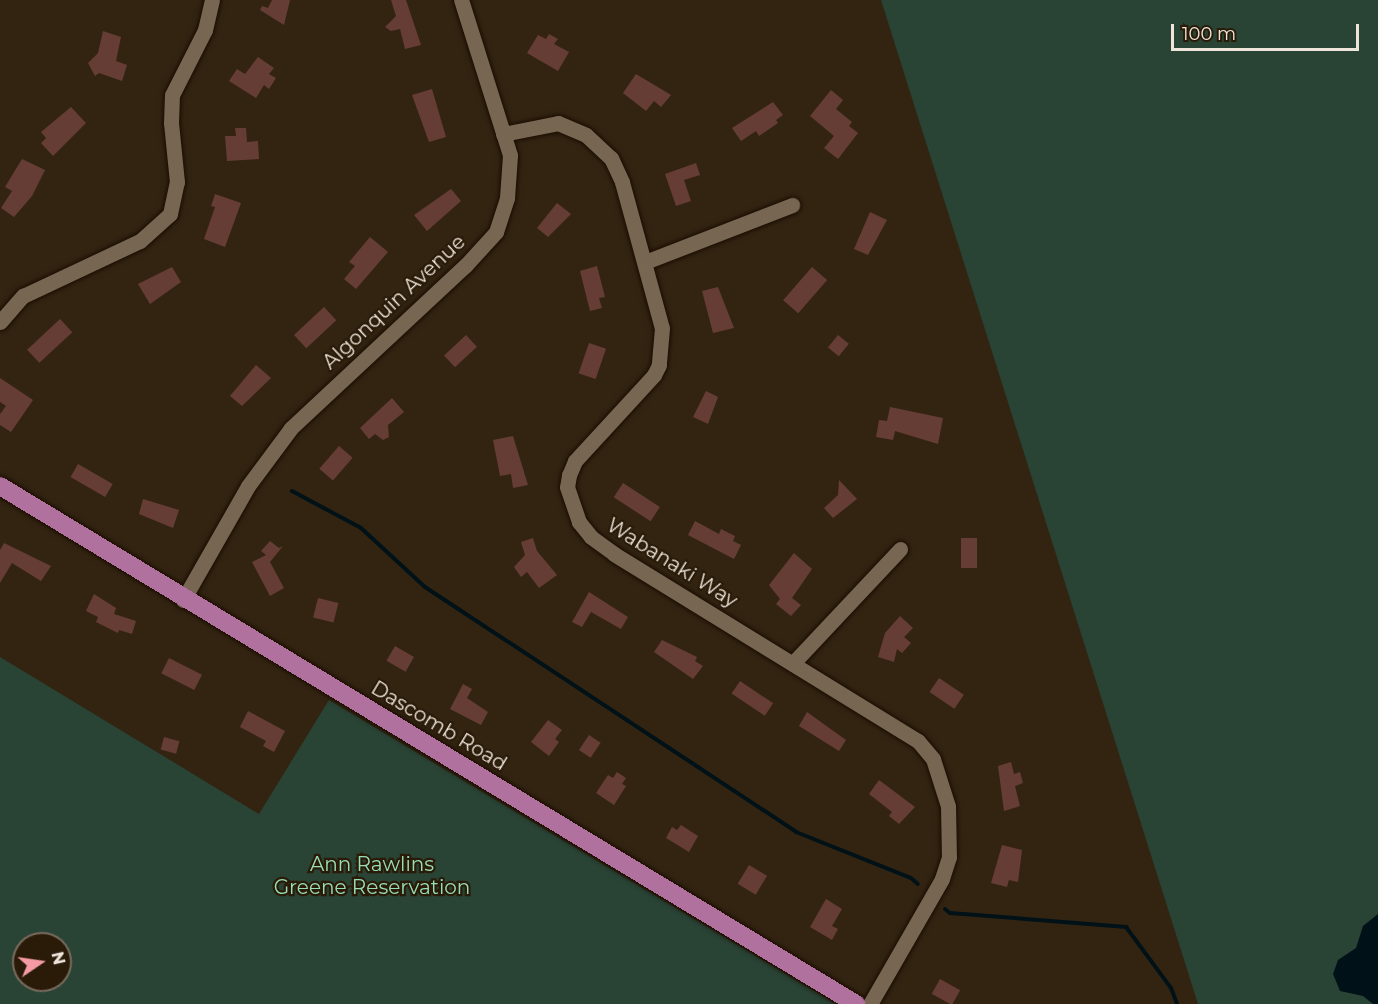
<!DOCTYPE html>
<html>
<head>
<meta charset="utf-8">
<style>
  body { margin:0 }
  #map { position:relative; width:1378px; height:1004px; overflow:hidden; background:#332412; font-family:Montserrat,sans-serif }
  div>[style] { position:absolute }
  [style*='--x'] { left:calc(var(--x)*1px); top:calc(var(--y)*1px); width:calc(var(--w)*1px); rotate:calc(var(--a)*1deg) }
  .green>* { inset:0; background:#294335 }
  .water>* { inset:0; background:#001217 }
  .stream>* { height:4px; margin:-2px; padding:0 2px; transform-origin:2px; border-radius:2px; background:#001217 }
  .building>* { inset:0; background:#663d34; transform-origin:0 0 }
  .roads { filter:drop-shadow(0 0 2px #1a0d00) drop-shadow(0 0 2px #1a0d00) }
  .minor>* { height:15px; margin:-7.5px; padding:0 7.5px; transform-origin:7.5px; border-radius:7.5px; background:#776752 }
  .major>* { height:18px; margin:-9px; padding:0 9px; transform-origin:9px; border-radius:9px; background:#b1719e }
  span { translate:-50% -50%; white-space:nowrap; text-align:center; line-height:1.15; -webkit-text-stroke:4.5px #291b08; paint-order:stroke }
  .street-label { font-size:20px; color:#eee4d9 }
  .park-label { font-size:20px; color:#97ddb6 }
  .north { position:absolute; left:12px; top:932px; width:60px; height:60px; box-sizing:border-box; background:#291b08; border:2px solid #786b5c; border-radius:50%; rotate:77deg; font-size:16px; font-weight:700; line-height:24px; text-align:center; color:#eee4d9 }
  .north::after { content:''; display:block; margin:auto; width:21px; height:27px; background:#f49aa3; clip-path:polygon(50% 0,100% 100%,50% 72%,0 100%) }
  .scale { position:absolute; left:1171px; top:24px; width:188px; height:27px; box-sizing:border-box; border:3px solid #eee4d9; border-top:0; padding-left:8px; font-size:18px; line-height:21px; white-space:nowrap; color:#eee4d9; -webkit-text-stroke:4px #291b08; paint-order:stroke }
</style>
</head>
<body>
<div id="map">
  <div class="green">
    <i style="clip-path:polygon(881px 0,1378px 0,1378px 1004px,1198px 1004px)"></i>
    <i style="clip-path:polygon(evenodd,0 657px,259px 814px,329px 700px,836px 1004px,0 1004px,0 657px,24px 944px,60px 944px,60px 980px,24px 980px,24px 944px)"></i>
  </div>
  <div class="water">
    <i style="clip-path:polygon(1378px 914px,1378px 1004px,1373px 1004px,1363px 996px,1340px 991px,1333px 974px,1338px 960px,1356px 948px,1363px 926px)"></i>
  </div>
  <div class="stream">
    <i style="--x:292;--y:491;--w:78;--a:28.2"></i>
    <i style="--x:361;--y:528;--w:87;--a:42.7"></i>
    <i style="--x:425;--y:587;--w:445;--a:33.4"></i>
    <i style="--x:796;--y:832;--w:124;--a:21.8"></i>
    <i style="--x:911;--y:878;--w:9;--a:41"></i>
    <i style="--x:945;--y:909;--w:6;--a:39"></i>
    <i style="--x:950;--y:913;--w:177;--a:4.5"></i>
    <i style="--x:1126;--y:927;--w:76;--a:53.6"></i>
    <i style="--x:1171;--y:988;--w:17;--a:69"></i>
  </div>
  <div class="building">
    <i style="clip-path:polygon(272px 0,290px 0,284px 25px,260px 10px,262px 6px,268px 8px)"></i>
    <i style="clip-path:polygon(391px 0,406px 0,421px 45px,405px 49px,400px 29px,391px 31px,385px 27px,396px 16px)"></i>
    <i style="clip-path:polygon(103px 31px,121px 37px,116px 61px,127px 65px,122px 81px,99px 73px,95px 76px,88px 63px,98px 53px)"></i>
    <i style="clip-path:polygon(549px 34px,558px 39px,554px 44px,569px 52px,558px 71px,527px 53px,538px 35px,546px 39px)"></i>
    <i style="clip-path:polygon(258px 57px,274px 68px,269px 74px,276px 78px,269px 89px,264px 85px,256px 98px,229px 81px,237px 69px,245px 74px)"></i>
    <i style="clip-path:polygon(636px 74px,671px 95px,661px 107px,654px 101px,646px 111px,623px 93px)"></i>
    <i style="clip-path:polygon(432px 89px,446px 137px,429px 142px,412px 95px)"></i>
    <i style="clip-path:polygon(831px 90px,843px 100px,836px 109px,852px 122px,849px 126px,858px 133px,838px 159px,824px 148px,834px 136px,810px 116px)"></i>
    <i style="clip-path:polygon(773px 102px,783px 115px,776px 120px,778px 123px,759px 136px,756px 131px,741px 141px,732px 128px)"></i>
    <i style="clip-path:polygon(71px 107px,86px 123px,53px 156px,41px 143px,46px 138px,41px 132px)"></i>
    <i style="clip-path:polygon(235px 128px,246px 128px,247px 142px,258px 141px,259px 159px,227px 161px,225px 136px,236px 136px)"></i>
    <i style="clip-path:polygon(22px 159px,45px 170px,32px 196px,14px 217px,1px 208px,12px 191px,5px 187px)"></i>
    <i style="clip-path:polygon(696px 163px,700px 175px,684px 180px,691px 201px,676px 206px,665px 174px)"></i>
    <i style="clip-path:polygon(451px 189px,461px 201px,427px 231px,414px 215px)"></i>
    <i style="clip-path:polygon(215px 194px,241px 203px,225px 247px,204px 239px,215px 207px,211px 206px)"></i>
    <i style="clip-path:polygon(557px 203px,571px 214px,548px 237px,537px 228px)"></i>
    <i style="clip-path:polygon(870px 212px,887px 220px,868px 255px,854px 249px)"></i>
    <i style="clip-path:polygon(370px 237px,388px 252px,356px 289px,344px 279px,355px 266px,349px 262px)"></i>
    <i style="clip-path:polygon(597px 266px,605px 297px,599px 298px,602px 308px,590px 311px,580px 271px)"></i>
    <i style="clip-path:polygon(172px 267px,181px 282px,150px 304px,138px 284px)"></i>
    <i style="left:812px;top:267px;width:20px;height:44px;rotate:41deg"></i>
    <i style="clip-path:polygon(718px 287px,734px 328px,713px 333px,702px 291px)"></i>
    <i style="left:324px;top:307px;width:18px;height:41px;rotate:47deg"></i>
    <i style="left:60px;top:319px;width:18px;height:45px;rotate:47deg"></i>
    <i style="left:466px;top:335px;width:16px;height:30px;rotate:47deg"></i>
    <i style="left:838px;top:335px;width:14px;height:16px;rotate:39deg"></i>
    <i style="left:589px;top:343px;width:18px;height:32px;rotate:19deg"></i>
    <i style="clip-path:polygon(256px 365px,271px 378px,242px 406px,230px 396px)"></i>
    <i style="clip-path:polygon(0 378px,33px 400px,11px 432px,0 425px,0 414px,6px 406px,0 402px)"></i>
    <i style="clip-path:polygon(706px 391px,718px 397px,708px 424px,693px 417px)"></i>
    <i style="clip-path:polygon(392px 398px,404px 412px,388px 425px,389px 437px,383px 440px,375px 434px,369px 439px,360px 428px)"></i>
    <i style="clip-path:polygon(890px 407px,943px 418px,938px 444px,895px 431px,893px 440px,876px 437px,879px 420px,887px 421px)"></i>
    <i style="clip-path:polygon(513px 436px,528px 485px,513px 488px,511px 474px,500px 476px,493px 440px)"></i>
    <i style="left:339px;top:446px;width:18px;height:30px;rotate:41deg"></i>
    <i style="left:78px;top:464px;width:40px;height:15px;rotate:30deg"></i>
    <i style="clip-path:polygon(839px 480px,857px 499px,833px 518px,824px 508px,838px 495px)"></i>
    <i style="left:623px;top:483px;width:44px;height:17px;rotate:33deg"></i>
    <i style="clip-path:polygon(143px 499px,179px 510px,173px 528px,139px 514px)"></i>
    <i style="clip-path:polygon(695px 521px,719px 534px,721px 529px,735px 536px,733px 541px,741px 545px,734px 559px,688px 535px)"></i>
    <i style="clip-path:polygon(533px 538px,537px 551px,557px 575px,539px 588px,527px 572px,521px 577px,514px 567px,525px 555px,521px 542px)"></i>
    <i style="left:961px;top:538px;width:16px;height:30px"></i>
    <i style="clip-path:polygon(270px 541px,279px 548px,283px 546px,270px 562px,284px 588px,270px 596px,252px 562px,266px 555px,261px 551px)"></i>
    <i style="clip-path:polygon(4px 543px,51px 566px,41px 581px,12px 563px,0 583px,0 550px)"></i>
    <i style="clip-path:polygon(794px 553px,812px 569px,792px 598px,801px 605px,791px 616px,776px 604px,780px 599px,769px 585px)"></i>
    <i style="clip-path:polygon(589px 592px,628px 617px,621px 629px,591px 612px,582px 627px,572px 622px)"></i>
    <i style="clip-path:polygon(94px 594px,116px 608px,114px 614px,136px 621px,132px 634px,119px 630px,118px 633px,96px 622px,98px 617px,86px 611px)"></i>
    <i style="left:318px;top:598px;width:21px;height:20px;rotate:14deg"></i>
    <i style="clip-path:polygon(900px 616px,913px 628px,904px 637px,911px 643px,902px 653px,897px 649px,894px 662px,878px 657px,885px 633px)"></i>
    <i style="clip-path:polygon(662px 640px,697px 657px,695px 661px,703px 666px,693px 679px,654px 652px)"></i>
    <i style="left:395px;top:646px;width:22px;height:17px;rotate:30deg"></i>
    <i style="left:169px;top:658px;width:37px;height:17px;rotate:27deg"></i>
    <i style="left:939px;top:678px;width:30px;height:17px;rotate:34deg"></i>
    <i style="left:740px;top:681px;width:40px;height:15px;rotate:34deg"></i>
    <i style="clip-path:polygon(463px 684px,472px 689px,467px 698px,488px 712px,481px 725px,450px 709px)"></i>
    <i style="clip-path:polygon(248px 711px,285px 731px,274px 752px,263px 746px,266px 741px,240px 727px)"></i>
    <i style="clip-path:polygon(807px 712px,846px 740px,839px 751px,799px 726px)"></i>
    <i style="clip-path:polygon(548px 720px,562px 730px,555px 739px,559px 742px,549px 756px,531px 742px)"></i>
    <i style="left:589px;top:735px;width:14px;height:18px;rotate:34deg"></i>
    <i style="left:164px;top:737px;width:16px;height:13px;rotate:15deg"></i>
    <i style="clip-path:polygon(1011px 762px,1014px 774px,1020px 772px,1023px 783px,1015px 786px,1020px 806px,1004px 811px,998px 766px)"></i>
    <i style="clip-path:polygon(617px 772px,626px 778px,622px 784px,626px 786px,614px 805px,596px 793px,608px 775px,613px 778px)"></i>
    <i style="clip-path:polygon(879px 780px,915px 807px,899px 824px,889px 816px,892px 812px,869px 794px)"></i>
    <i style="clip-path:polygon(681px 825px,698px 836px,689px 852px,666px 838px,672px 827px,677px 830px)"></i>
    <i style="clip-path:polygon(1002px 845px,1022px 850px,1018px 882px,1009px 880px,1007px 887px,991px 883px)"></i>
    <i style="left:749px;top:865px;width:21px;height:22px;rotate:31deg"></i>
    <i style="clip-path:polygon(826px 899px,842px 909px,832px 926px,838px 929px,832px 940px,810px 927px)"></i>
    <i style="left:940px;top:979px;width:23px;height:17px;rotate:29deg"></i>
  </div>
  <div class="roads">
    <div class="minor">
      <i style="--x:503;--y:134;--w:56;--a:-11.3"></i>
      <i style="--x:558;--y:123;--w:30;--a:23"></i>
      <i style="--x:586;--y:135;--w:34;--a:43"></i>
      <i style="--x:611;--y:158;--w:26;--a:65"></i>
      <i style="--x:622;--y:182;--w:151;--a:74.7"></i>
      <i style="--x:662;--y:328;--w:37;--a:95"></i>
      <i style="--x:659;--y:365;--w:11;--a:117"></i>
      <i style="--x:654;--y:375;--w:117;--a:132.6"></i>
      <i style="--x:575;--y:461;--w:15;--a:113"></i>
      <i style="--x:569;--y:475;--w:12;--a:99"></i>
      <i style="--x:567;--y:487;--w:37;--a:71"></i>
      <i style="--x:579;--y:522;--w:19;--a:51"></i>
      <i style="--x:591;--y:537;--w:29;--a:36"></i>
      <i style="--x:614;--y:554;--w:357;--a:31.6"></i>
      <i style="--x:918;--y:741;--w:23;--a:50"></i>
      <i style="--x:933;--y:759;--w:49;--a:72.3"></i>
      <i style="--x:948;--y:806;--w:51;--a:88.9"></i>
      <i style="--x:949;--y:857;--w:23;--a:108"></i>
      <i style="--x:942;--y:879;--w:144;--a:119.9"></i>
      <i style="--x:645;--y:262;--w:158;--a:-21.2"></i>
      <i style="--x:0;--y:322;--w:35;--a:-49"></i>
      <i style="--x:23;--y:296;--w:129;--a:-25.2"></i>
      <i style="--x:140;--y:241;--w:40;--a:-42"></i>
      <i style="--x:170;--y:214;--w:33;--a:-78"></i>
      <i style="--x:177;--y:182;--w:59;--a:-95.8"></i>
      <i style="--x:171;--y:123;--w:28;--a:-88"></i>
      <i style="--x:172;--y:95;--w:73;--a:-63.1"></i>
      <i style="--x:205;--y:30;--w:31;--a:-77"></i>
      <i style="--x:183;--y:600;--w:131;--a:-60.3"></i>
      <i style="--x:248;--y:486;--w:72;--a:-53.4"></i>
      <i style="--x:291;--y:428;--w:238;--a:-43"></i>
      <i style="--x:465;--y:266;--w:46;--a:-47.6"></i>
      <i style="--x:496;--y:232;--w:36;--a:-72"></i>
      <i style="--x:507;--y:198;--w:43;--a:-86"></i>
      <i style="--x:510;--y:155;--w:163;--a:-107.5"></i>
      <i style="--x:794;--y:662;--w:155;--a:-46.8"></i>
    </div>
    <div class="major">
      <i style="--x:0;--y:486;--w:1001;--a:31.18"></i>
    </div>
  </div>
  <div class="street-label">
    <span style="left:394px;top:302px;rotate:-43deg">Algonquin Avenue</span>
    <span style="left:672px;top:563px;rotate:32deg">Wabanaki Way</span>
    <span style="left:439px;top:726px;rotate:31deg">Dascomb Road</span>
  </div>
  <div class="park-label">
    <span style="left:372px;top:876px">Ann Rawlins<br>Greene Reservation</span>
  </div>
  <div class="north">N</div>
  <div class="scale">100 m</div>
</div>
</body>
</html>
